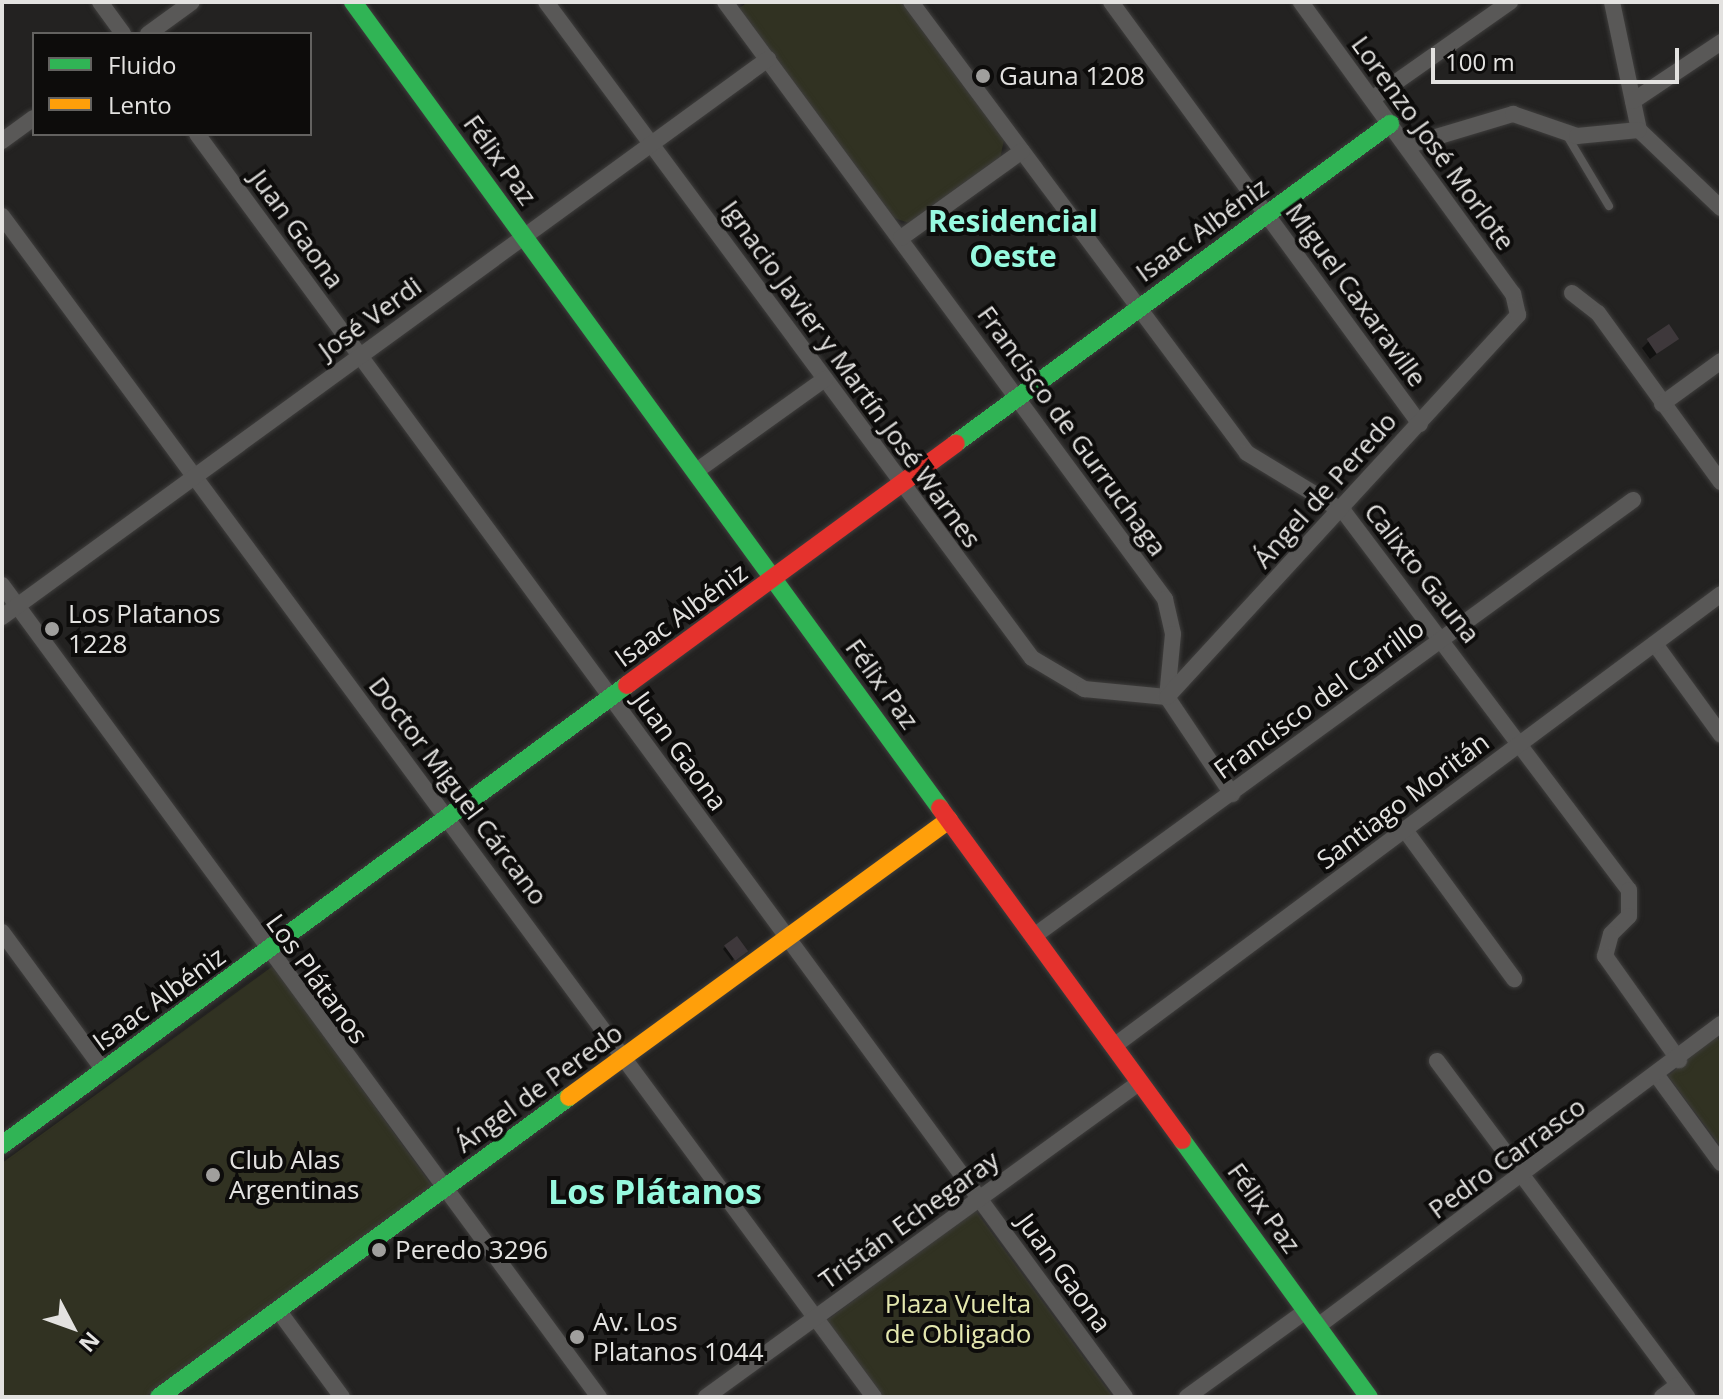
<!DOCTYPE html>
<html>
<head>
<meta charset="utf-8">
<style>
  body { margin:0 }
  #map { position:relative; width:1723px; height:1399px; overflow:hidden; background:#232221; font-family:"Open Sans",sans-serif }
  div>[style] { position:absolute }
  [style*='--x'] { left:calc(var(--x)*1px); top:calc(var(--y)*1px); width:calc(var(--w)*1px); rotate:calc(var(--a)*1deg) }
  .green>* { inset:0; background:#313222 }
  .shadow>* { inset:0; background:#0007 }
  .building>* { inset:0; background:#3e383b; transform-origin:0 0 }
  .roads { filter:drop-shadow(0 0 2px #3f3e3d) drop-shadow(0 0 2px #3f3e3d) }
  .lane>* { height:8px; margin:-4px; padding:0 4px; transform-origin:4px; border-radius:4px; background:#595857 }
  .street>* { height:16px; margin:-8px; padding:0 8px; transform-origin:8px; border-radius:8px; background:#595857 }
  .fast>* { height:18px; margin:-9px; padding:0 9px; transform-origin:9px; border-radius:9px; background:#30b455 }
  .slow>* { height:18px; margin:-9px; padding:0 9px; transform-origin:9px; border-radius:9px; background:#ff9f0a }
  .jam>* { height:18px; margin:-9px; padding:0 9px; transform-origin:9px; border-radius:9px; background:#e5322d }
  .dots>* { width:22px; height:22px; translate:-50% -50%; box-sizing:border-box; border:4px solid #0d0c0b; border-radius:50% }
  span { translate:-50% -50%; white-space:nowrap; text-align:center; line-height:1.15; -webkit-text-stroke:8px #0d0c0b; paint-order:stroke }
  .poi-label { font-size:26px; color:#e3e2e0 }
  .left { translate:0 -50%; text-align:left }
  .street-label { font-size:26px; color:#e3e2e0 }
  .park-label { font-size:26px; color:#e4e7ae }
  .quarter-label { font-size:30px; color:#97f9df; font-weight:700 }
  .district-label { font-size:34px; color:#97f9df; font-weight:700 }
  .frame { position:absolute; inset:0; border:4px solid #e3e2e0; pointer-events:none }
  .legend { position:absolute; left:32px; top:32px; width:280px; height:104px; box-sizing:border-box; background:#0d0c0b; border:2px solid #636260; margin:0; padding:10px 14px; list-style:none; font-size:24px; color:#e3e2e0 }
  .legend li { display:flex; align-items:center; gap:16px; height:40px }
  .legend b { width:40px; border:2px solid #636260 }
  .north { position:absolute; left:32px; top:1287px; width:80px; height:80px; -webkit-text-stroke:6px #0d0c0b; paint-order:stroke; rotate:131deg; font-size:22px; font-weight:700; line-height:32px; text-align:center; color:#e3e2e0 }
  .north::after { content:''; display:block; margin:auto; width:28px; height:36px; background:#e3e2e0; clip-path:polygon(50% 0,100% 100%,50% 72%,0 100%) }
  .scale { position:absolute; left:1431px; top:48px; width:248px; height:36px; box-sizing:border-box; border:4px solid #e3e2e0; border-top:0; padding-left:10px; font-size:24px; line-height:28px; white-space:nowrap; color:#e3e2e0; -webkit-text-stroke:6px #0d0c0b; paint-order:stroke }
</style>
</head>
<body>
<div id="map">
  <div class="green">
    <i style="clip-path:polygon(748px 2px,901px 2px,1004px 140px,1000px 159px,909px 223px,891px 217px,738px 9px)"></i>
    <i style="clip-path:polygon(273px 966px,433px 1187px,145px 1397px,2px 1397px,2px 1163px)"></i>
    <i style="clip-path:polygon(1716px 1036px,1721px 1042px,1721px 1147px,1668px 1076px)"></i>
    <i style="clip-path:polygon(975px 1210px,1113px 1397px,882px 1397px,826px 1321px)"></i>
  </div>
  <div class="shadow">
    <i style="clip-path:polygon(1677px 339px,1650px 359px,1642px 348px,1649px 341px)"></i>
    <i style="clip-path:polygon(743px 948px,732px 961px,723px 949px,726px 946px)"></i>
  </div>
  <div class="building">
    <i style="left:1669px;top:324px;width:18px;height:27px;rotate:56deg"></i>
    <i style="left:737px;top:936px;width:19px;height:16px;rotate:54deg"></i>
  </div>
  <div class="roads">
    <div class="lane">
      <i style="--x:1566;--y:134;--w:84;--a:59.2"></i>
    </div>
    <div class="street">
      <i style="--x:100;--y:2;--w:39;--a:54"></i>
      <i style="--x:546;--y:2;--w:816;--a:53.47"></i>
      <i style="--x:1032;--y:658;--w:61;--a:30.8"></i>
      <i style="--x:1084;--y:689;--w:83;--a:5.5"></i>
      <i style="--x:725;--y:2;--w:742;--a:53.61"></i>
      <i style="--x:1165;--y:599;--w:36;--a:77"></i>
      <i style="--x:1173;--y:634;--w:63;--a:95.4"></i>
      <i style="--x:1167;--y:697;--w:117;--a:56.2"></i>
      <i style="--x:911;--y:2;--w:562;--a:53.31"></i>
      <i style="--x:1247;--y:453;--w:114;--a:31.3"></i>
      <i style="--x:1344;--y:512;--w:473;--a:53"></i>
      <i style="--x:1629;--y:890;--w:26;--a:90"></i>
      <i style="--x:1629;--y:916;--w:25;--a:135"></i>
      <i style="--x:1611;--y:934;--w:23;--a:105"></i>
      <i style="--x:1605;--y:956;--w:128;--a:54.6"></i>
      <i style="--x:1111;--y:2;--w:523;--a:53.79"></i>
      <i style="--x:1612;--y:2;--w:131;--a:78.1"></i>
      <i style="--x:1639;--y:130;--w:113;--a:43.6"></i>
      <i style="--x:148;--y:34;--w:54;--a:-36"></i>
      <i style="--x:1372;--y:99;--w:169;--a:-35.1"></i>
      <i style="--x:1633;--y:101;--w:106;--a:-33.8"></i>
      <i style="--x:197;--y:134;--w:1567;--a:53.69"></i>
      <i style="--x:2;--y:141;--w:39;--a:-36"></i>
      <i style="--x:1406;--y:146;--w:112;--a:-16.7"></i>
      <i style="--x:1513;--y:114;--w:68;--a:19"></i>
      <i style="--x:1577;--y:136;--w:62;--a:-5.5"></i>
      <i style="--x:2;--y:216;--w:1468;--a:53.56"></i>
      <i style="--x:901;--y:238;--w:149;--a:-35.7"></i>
      <i style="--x:1572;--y:293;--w:33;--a:38"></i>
      <i style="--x:1598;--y:313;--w:209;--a:54"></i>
      <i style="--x:1662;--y:404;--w:73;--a:-36.1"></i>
      <i style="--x:695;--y:472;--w:160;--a:-35.6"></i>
      <i style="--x:2;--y:585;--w:1008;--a:53.68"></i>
      <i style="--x:2;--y:617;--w:948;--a:-36.07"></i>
      <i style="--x:1655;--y:644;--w:112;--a:54"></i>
      <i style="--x:1167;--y:697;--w:519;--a:-47.42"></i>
      <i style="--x:1518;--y:315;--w:22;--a:-103"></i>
      <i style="--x:1513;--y:294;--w:361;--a:-126"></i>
      <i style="--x:1405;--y:830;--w:185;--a:53.8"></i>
      <i style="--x:2;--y:932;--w:172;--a:53.7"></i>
      <i style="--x:1034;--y:936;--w:741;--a:-36.05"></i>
      <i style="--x:1114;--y:1046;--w:757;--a:-36.67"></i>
      <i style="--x:1437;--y:1061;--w:419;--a:53.3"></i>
      <i style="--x:1658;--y:1077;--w:107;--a:53.8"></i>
      <i style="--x:278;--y:1310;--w:108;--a:53.7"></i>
      <i style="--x:1318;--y:1326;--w:504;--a:-36.85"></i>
      <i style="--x:706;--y:1397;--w:536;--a:-35.97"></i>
      <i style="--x:1187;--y:1397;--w:147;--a:-35.9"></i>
      <i style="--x:1662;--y:1397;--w:20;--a:-37"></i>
    </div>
    <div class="fast">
      <i style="--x:353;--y:2;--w:997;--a:53.93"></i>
      <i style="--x:956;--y:443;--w:539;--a:-36.32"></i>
      <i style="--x:1182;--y:1140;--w:318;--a:54"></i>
      <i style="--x:2;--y:1145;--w:776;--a:-36.35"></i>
      <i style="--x:159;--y:1397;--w:508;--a:-36.19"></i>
    </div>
    <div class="slow">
      <i style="--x:569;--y:1097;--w:470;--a:-36.1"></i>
    </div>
    <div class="jam">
      <i style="--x:627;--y:685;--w:408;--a:-36.3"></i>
      <i style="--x:940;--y:808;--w:411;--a:53.9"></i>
    </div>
  </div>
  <div class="dots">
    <i style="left:983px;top:76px;background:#a09f9d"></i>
    <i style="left:52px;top:629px;background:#a09f9d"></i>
    <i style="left:213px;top:1175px;background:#a09f9d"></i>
    <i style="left:379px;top:1250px;background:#a09f9d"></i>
    <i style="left:577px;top:1337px;background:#a09f9d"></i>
  </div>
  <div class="poi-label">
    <span class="left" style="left:999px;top:76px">Gauna 1208</span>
    <span class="left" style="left:68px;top:629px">Los Platanos<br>1228</span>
    <span class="left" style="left:229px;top:1175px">Club Alas<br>Argentinas</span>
    <span class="left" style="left:395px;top:1250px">Peredo 3296</span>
    <span class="left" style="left:593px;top:1337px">Av. Los<br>Platanos 1044</span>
  </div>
  <div class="street-label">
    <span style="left:1433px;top:143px;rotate:54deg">Lorenzo José Morlote</span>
    <span style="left:500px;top:160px;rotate:54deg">Félix Paz</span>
    <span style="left:297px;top:229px;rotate:54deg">Juan Gaona</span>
    <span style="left:1202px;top:230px;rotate:-36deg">Isaac Albéniz</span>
    <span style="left:1356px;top:295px;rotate:54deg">Miguel Caxaraville</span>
    <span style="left:370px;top:318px;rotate:-36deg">José Verdi</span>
    <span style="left:851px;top:374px;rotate:54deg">Ignacio Javier y Martín José Warnes</span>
    <span style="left:1072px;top:431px;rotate:54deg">Francisco de Gurruchaga</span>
    <span style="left:1325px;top:490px;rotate:-48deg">Ángel de Peredo</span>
    <span style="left:1422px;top:573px;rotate:52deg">Calixto Gauna</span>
    <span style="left:681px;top:615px;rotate:-36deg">Isaac Albéniz</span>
    <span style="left:882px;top:684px;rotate:54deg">Félix Paz</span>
    <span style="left:1319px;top:699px;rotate:-36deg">Francisco del Carrillo</span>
    <span style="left:680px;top:751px;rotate:54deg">Juan Gaona</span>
    <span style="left:458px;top:791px;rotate:53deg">Doctor Miguel Cárcano</span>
    <span style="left:1403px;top:801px;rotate:-37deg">Santiago Moritán</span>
    <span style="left:317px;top:979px;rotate:54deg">Los Plátanos</span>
    <span style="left:159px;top:999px;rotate:-36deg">Isaac Albéniz</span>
    <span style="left:539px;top:1088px;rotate:-36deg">Ángel de Peredo</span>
    <span style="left:1507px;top:1158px;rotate:-36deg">Pedro Carrasco</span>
    <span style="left:1264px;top:1208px;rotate:54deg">Félix Paz</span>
    <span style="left:909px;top:1220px;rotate:-36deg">Tristán Echegaray</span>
    <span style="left:1064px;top:1273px;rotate:54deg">Juan Gaona</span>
  </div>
  <div class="park-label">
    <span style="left:958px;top:1319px">Plaza Vuelta<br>de Obligado</span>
  </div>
  <div class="quarter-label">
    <span style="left:1013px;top:238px">Residencial<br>Oeste</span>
  </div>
  <div class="district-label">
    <span style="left:655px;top:1192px">Los Plátanos</span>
  </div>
  <div class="frame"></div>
  <ul class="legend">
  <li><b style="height:10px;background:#30b455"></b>Fluido</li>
  <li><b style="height:10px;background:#ff9f0a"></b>Lento</li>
  </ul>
  <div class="north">N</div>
  <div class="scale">100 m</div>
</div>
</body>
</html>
